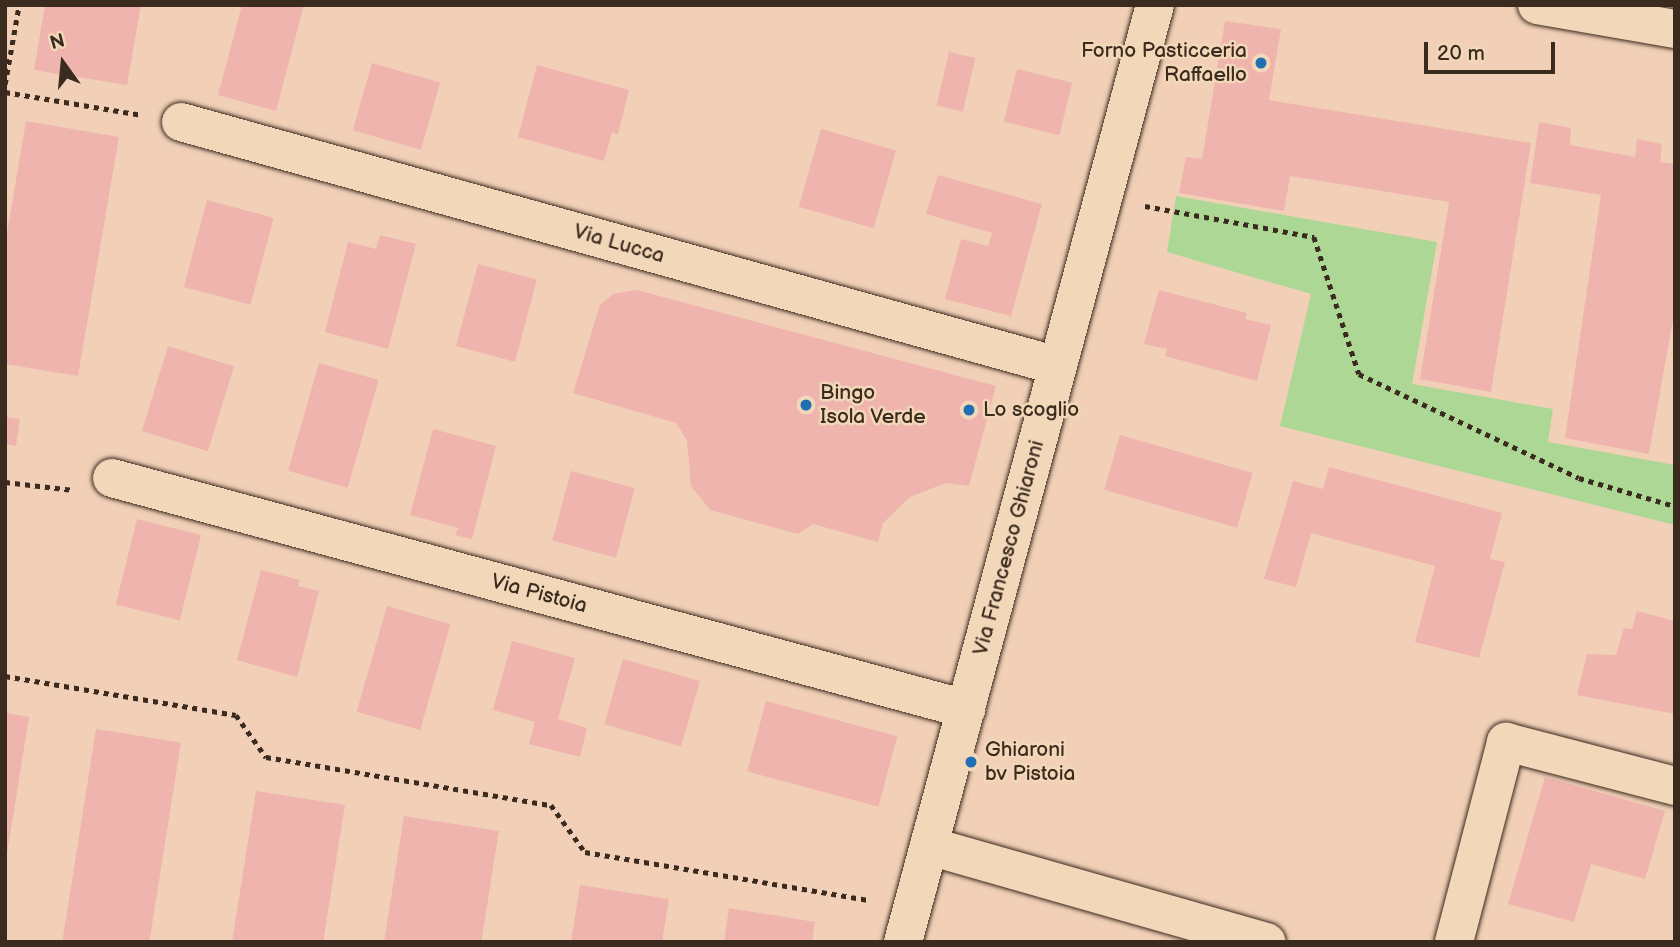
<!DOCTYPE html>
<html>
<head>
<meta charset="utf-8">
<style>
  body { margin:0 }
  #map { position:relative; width:1680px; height:947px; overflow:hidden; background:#f1d0b7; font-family:"Balsamiq Sans",sans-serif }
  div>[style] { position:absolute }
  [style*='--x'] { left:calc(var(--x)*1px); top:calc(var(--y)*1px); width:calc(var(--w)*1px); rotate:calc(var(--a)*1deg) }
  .green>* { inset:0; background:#add794 }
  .building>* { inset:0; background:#efb4ae; transform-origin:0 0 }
  .path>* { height:4.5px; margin-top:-2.25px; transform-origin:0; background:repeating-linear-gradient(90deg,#3b2a1e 0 5px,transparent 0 10px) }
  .roads { filter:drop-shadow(0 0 2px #3b2a1e) drop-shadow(0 0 2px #3b2a1e) }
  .minor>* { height:38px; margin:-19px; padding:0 19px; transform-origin:19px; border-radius:19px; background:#f2d7b9 }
  .dots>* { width:19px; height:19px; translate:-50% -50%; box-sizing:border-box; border:4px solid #f2d7b9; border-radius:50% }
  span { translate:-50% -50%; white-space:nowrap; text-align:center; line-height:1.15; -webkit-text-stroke:5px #f2d7b9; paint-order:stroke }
  .poi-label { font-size:21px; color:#3b2a1e }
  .right { translate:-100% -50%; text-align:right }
  .left { translate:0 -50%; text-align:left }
  .street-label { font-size:21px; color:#3b2a1e }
  .frame { position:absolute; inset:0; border:7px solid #3b2a1e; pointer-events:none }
  .north { position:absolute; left:28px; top:28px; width:70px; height:70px; -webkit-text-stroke:5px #f2d7b9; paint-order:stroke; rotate:345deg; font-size:19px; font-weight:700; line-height:28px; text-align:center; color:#3b2a1e }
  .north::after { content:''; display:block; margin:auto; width:24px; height:32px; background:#3b2a1e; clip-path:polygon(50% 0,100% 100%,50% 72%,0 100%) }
  .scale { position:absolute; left:1424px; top:42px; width:131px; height:32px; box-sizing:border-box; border:4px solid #3b2a1e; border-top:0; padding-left:9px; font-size:21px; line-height:24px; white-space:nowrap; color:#3b2a1e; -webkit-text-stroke:5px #f2d7b9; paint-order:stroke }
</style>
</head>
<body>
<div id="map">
  <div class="green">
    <i style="clip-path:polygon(1176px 196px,1437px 242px,1412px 384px,1553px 409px,1548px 442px,1675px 465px,1675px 525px,1280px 426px,1311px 294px,1167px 252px)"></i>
  </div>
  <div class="building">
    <i style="clip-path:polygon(45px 5px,141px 5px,127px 85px,34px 70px)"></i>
    <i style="clip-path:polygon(242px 5px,304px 5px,276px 111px,218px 95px)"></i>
    <i style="clip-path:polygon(1225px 21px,1281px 29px,1269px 100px,1531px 143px,1491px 392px,1420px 379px,1449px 202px,1290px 176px,1284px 211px,1179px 193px,1186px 157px,1202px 159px)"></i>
    <i style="left:949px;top:52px;width:27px;height:55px;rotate:13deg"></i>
    <i style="left:372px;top:63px;width:71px;height:70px;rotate:16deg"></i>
    <i style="clip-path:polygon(537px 65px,629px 90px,618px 135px,612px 132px,604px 161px,518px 137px)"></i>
    <i style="left:1017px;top:69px;width:57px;height:54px;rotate:14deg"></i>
    <i style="clip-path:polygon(26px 121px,119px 137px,78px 376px,5px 364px,5px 245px)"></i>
    <i style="clip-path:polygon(1539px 122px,1571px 128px,1570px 145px,1635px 157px,1637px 139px,1662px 144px,1660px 162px,1675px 164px,1675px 308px,1649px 454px,1565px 438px,1601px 195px,1530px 183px)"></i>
    <i style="left:821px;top:129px;width:78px;height:81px;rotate:16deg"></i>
    <i style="clip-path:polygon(938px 175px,1042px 204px,1011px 316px,945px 299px,961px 239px,988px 246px,992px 233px,926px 214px)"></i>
    <i style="left:207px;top:200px;width:69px;height:90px;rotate:15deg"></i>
    <i style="clip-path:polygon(380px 235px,416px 244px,388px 349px,325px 332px,348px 242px,376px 249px)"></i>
    <i style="left:478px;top:264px;width:61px;height:85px;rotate:15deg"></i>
    <i style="clip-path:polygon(637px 290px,996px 386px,969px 486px,946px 483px,910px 497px,883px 523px,878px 542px,813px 524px,798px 534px,710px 510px,691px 486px,687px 440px,676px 423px,573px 393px,600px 305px,613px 294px)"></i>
    <i style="clip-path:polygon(1159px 290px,1247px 313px,1245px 319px,1271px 325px,1257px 381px,1165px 356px,1167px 349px,1144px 344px)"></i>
    <i style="left:168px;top:346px;width:69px;height:89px;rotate:17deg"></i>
    <i style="left:319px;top:363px;width:62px;height:112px;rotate:16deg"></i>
    <i style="clip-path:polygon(5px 417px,20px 419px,16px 446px,5px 444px)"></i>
    <i style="clip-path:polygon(433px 429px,496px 446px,472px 539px,455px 535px,458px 528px,410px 515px)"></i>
    <i style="left:1120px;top:435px;width:138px;height:57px;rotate:16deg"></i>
    <i style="clip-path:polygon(1329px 467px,1502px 513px,1490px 559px,1505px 562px,1479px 658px,1415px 642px,1435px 566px,1311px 533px,1296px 587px,1264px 579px,1293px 481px,1323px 489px)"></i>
    <i style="left:571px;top:471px;width:66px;height:72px;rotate:15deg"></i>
    <i style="left:137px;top:519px;width:66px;height:88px;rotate:14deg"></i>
    <i style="clip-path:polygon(261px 570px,300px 580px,298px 586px,319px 591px,297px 677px,237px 660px)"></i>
    <i style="left:387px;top:606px;width:66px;height:110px;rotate:16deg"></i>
    <i style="clip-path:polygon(1637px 611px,1675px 621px,1675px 714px,1577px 695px,1587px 654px,1616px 655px,1624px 628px,1632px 629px)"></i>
    <i style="clip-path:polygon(512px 641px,575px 658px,558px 719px,587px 728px,580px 757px,529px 744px,535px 722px,493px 710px)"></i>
    <i style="left:623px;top:659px;width:80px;height:68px;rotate:16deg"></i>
    <i style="left:766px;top:701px;width:136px;height:73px;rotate:15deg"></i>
    <i style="clip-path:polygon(5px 713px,29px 717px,7px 854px,5px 854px)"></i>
    <i style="left:96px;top:729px;width:86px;height:216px;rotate:9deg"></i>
    <i style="clip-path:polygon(1545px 777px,1665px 811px,1645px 879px,1591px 864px,1574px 922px,1508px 904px)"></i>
    <i style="left:256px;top:791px;width:90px;height:153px;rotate:9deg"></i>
    <i style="left:404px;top:816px;width:96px;height:127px;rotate:9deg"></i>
    <i style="clip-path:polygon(580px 885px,669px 899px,662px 942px,571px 942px)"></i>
    <i style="clip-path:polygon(729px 908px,815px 922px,812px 942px,724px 942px)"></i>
  </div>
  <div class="path">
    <i style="--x:5;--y:84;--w:80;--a:-80"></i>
    <i style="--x:5;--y:92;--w:139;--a:9.5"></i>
    <i style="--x:1145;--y:206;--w:172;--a:10.4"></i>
    <i style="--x:1314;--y:237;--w:144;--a:71.8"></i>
    <i style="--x:1359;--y:374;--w:243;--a:25.3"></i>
    <i style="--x:1579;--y:478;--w:100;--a:16.3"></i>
    <i style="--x:5;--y:482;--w:69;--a:6.6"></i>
    <i style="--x:5;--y:676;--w:234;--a:9.6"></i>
    <i style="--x:236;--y:715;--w:52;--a:54.5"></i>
    <i style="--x:266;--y:757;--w:289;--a:9.6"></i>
    <i style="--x:551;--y:805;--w:58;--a:54.1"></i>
    <i style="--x:585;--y:852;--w:289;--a:9.6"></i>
  </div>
  <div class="roads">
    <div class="minor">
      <i style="--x:1537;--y:5;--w:140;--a:9.9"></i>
      <i style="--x:181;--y:122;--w:910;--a:15.55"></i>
      <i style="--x:112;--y:478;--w:885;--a:15.14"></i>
      <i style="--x:929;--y:846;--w:351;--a:15.9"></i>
      <i style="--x:903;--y:942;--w:970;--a:-74.95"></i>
      <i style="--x:1454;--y:942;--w:207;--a:-75.4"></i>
      <i style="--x:1506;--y:742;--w:175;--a:14.6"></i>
    </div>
  </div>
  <div class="dots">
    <i style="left:1261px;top:63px;background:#1f6fb2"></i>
    <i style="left:806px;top:405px;background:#1f6fb2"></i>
    <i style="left:969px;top:410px;background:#1f6fb2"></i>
    <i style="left:971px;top:762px;background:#1f6fb2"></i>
  </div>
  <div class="poi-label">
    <span class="right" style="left:1247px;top:63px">Forno Pasticceria<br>Raffaello</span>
    <span class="left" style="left:820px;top:405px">Bingo<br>Isola Verde</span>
    <span class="left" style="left:983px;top:410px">Lo scoglio</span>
    <span class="left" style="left:985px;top:762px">Ghiaroni<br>bv Pistoia</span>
  </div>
  <div class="street-label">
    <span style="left:619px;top:244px;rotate:16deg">Via Lucca</span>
    <span style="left:1009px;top:548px;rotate:-75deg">Via Francesco Ghiaroni</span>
    <span style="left:539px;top:594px;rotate:15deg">Via Pistoia</span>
  </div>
  <div class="frame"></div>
  <div class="north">N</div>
  <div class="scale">20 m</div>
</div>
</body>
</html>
